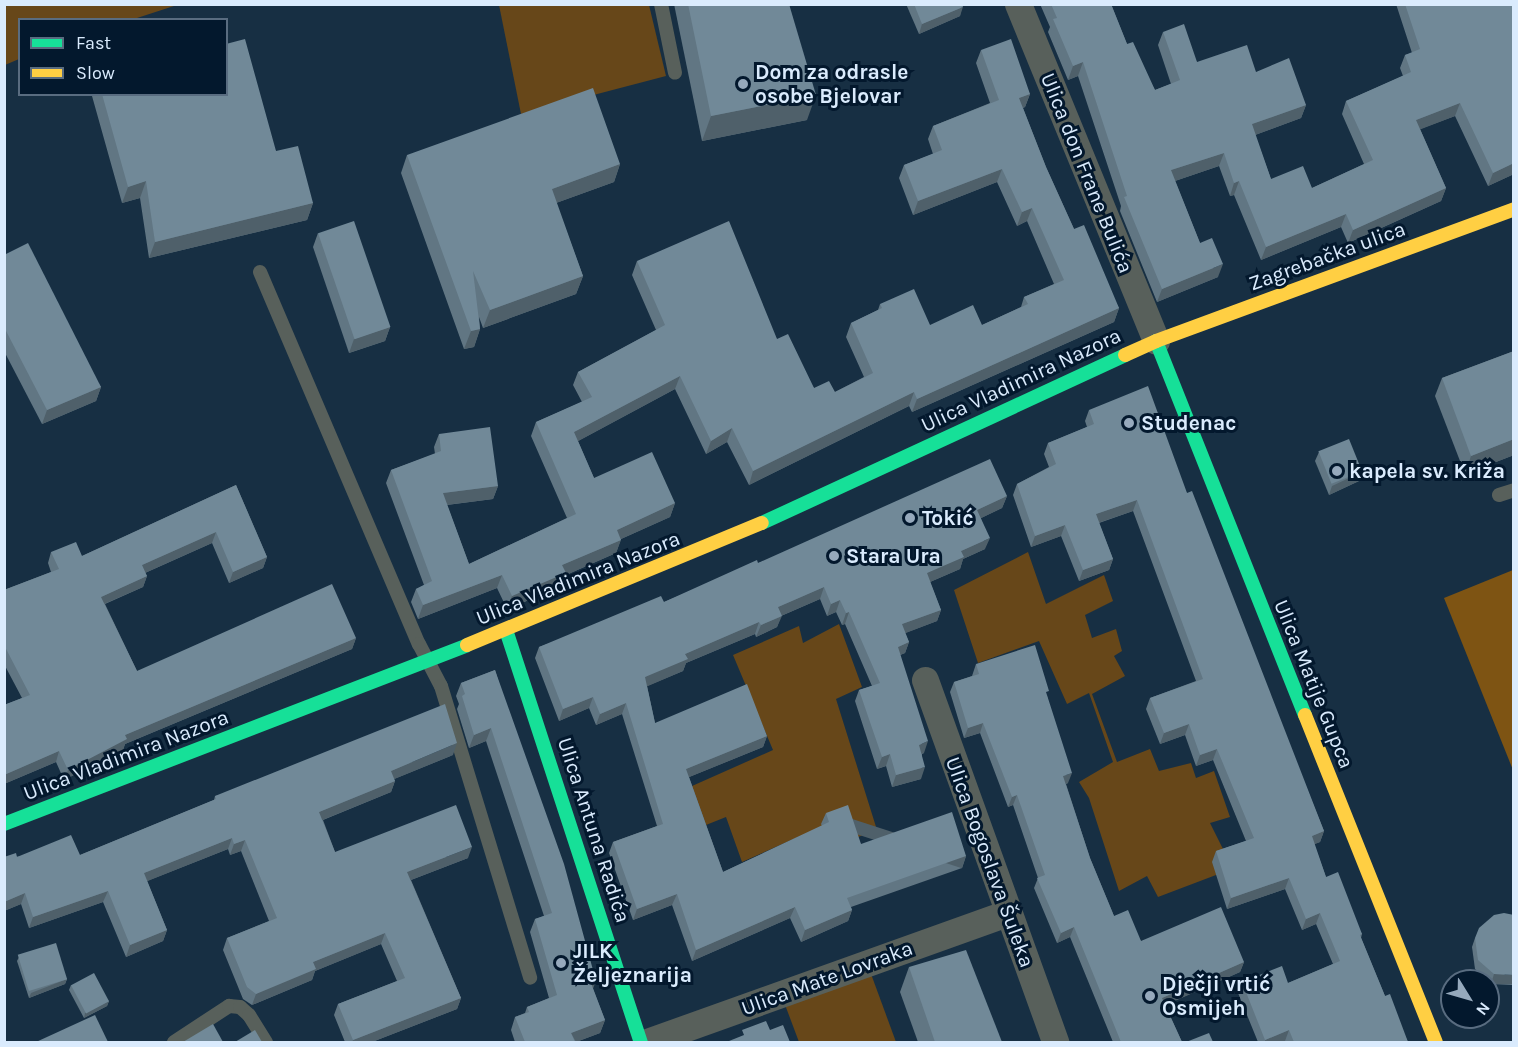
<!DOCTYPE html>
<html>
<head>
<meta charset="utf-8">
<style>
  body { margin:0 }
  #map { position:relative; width:1518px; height:1047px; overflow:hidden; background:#172f43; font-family:Karla,sans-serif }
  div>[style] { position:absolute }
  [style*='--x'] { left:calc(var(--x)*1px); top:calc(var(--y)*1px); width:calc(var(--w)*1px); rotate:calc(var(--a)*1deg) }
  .green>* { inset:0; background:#674719 }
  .forest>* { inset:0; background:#7e5413 }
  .lane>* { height:14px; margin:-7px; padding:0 7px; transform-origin:7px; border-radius:7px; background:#58605b }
  .street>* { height:27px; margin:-13.5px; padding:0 13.5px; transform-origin:13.5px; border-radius:13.5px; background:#58605b }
  .fast>* { height:14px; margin:-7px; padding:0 7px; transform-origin:7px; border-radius:7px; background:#16e098 }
  .slow>* { height:14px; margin:-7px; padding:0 7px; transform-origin:7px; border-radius:7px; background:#ffcf43 }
  .wall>* { inset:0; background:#617683 }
  .shaded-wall>* { inset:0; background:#4f606a; transform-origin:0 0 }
  .building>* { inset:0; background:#718998; transform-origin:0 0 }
  .dots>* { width:16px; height:16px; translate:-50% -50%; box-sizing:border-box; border:3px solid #03182d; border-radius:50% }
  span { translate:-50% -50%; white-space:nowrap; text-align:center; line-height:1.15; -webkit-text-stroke:6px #03182d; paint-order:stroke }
  .poi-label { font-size:21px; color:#daebfd; font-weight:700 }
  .left { translate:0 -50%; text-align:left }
  .street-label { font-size:21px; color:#daebfd }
  .frame { position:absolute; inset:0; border:6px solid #daebfd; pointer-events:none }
  .legend { position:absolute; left:18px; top:18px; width:210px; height:78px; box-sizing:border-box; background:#03182d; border:2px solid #596c80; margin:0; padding:8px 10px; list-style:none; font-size:18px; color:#daebfd }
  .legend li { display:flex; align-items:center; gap:12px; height:30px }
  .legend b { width:30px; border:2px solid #596c80 }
  .north { position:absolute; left:1440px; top:969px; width:60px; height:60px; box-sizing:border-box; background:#03182d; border:2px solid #596c80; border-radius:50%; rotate:127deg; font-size:16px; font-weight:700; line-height:24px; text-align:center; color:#daebfd }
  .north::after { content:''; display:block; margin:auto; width:21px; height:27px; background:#96a9bc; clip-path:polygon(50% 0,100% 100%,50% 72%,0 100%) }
</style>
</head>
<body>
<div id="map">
  <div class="green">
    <i style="clip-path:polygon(4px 5px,5px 4px,177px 5px,134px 19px,20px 20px,19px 59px,5px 65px)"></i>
    <i style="clip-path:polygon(499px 5px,649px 5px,666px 76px,521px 114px)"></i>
    <i style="clip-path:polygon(1028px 552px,1046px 604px,1104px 575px,1113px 601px,1085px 615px,1092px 638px,1116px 629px,1122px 651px,1114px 656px,1125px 676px,1092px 694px,1117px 762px,1150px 749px,1159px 771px,1191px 763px,1196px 778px,1214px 771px,1230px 817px,1210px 823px,1227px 857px,1216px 875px,1158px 897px,1147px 876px,1119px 891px,1089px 798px,1079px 782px,1113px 762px,1089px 693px,1067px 704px,1039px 641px,978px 663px,954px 590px)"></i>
    <i style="clip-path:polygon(839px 624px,862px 687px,836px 699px,877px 830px,823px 850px,814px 830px,742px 862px,726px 817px,706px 825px,692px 786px,773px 750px,733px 655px,799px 626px,803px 643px)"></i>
    <i style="clip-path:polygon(867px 963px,896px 1042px,799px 1042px,781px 994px)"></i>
  </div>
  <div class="forest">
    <i style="clip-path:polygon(1513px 570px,1513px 770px,1444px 598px)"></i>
  </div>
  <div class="lane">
    <i style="--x:661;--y:4;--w:70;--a:78.5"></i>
    <i style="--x:260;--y:272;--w:405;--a:66.9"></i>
    <i style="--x:419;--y:644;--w:47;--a:62.4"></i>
    <i style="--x:441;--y:686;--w:305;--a:73"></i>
    <i style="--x:1499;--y:495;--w:16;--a:-18"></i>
    <i style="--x:174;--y:1042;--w:66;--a:-33.2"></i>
    <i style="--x:229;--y:1006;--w:11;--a:5"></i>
    <i style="--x:240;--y:1007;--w:12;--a:42"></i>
    <i style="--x:249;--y:1015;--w:32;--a:58"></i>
  </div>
  <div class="street">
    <i style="--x:1018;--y:4;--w:364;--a:67.7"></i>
    <i style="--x:925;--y:680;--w:385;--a:70.2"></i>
    <i style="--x:647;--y:1042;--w:383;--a:-19.7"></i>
  </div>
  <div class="fast">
    <i style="--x:1156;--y:341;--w:403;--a:68.3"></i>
    <i style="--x:762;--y:523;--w:400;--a:-24.8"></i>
    <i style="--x:506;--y:630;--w:434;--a:71.9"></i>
    <i style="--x:4;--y:824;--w:496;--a:-21.1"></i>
  </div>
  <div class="slow">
    <i style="--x:1125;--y:355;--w:34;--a:-24"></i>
    <i style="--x:1156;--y:341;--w:382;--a:-20.2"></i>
    <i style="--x:467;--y:645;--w:319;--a:-22.5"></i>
    <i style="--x:1305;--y:715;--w:352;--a:68.2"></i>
  </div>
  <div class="wall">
    <i style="clip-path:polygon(674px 4px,789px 4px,807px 120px,702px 141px)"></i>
    <i style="clip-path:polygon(906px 4px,962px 4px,960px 16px,919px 34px)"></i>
    <i style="clip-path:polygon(1040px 4px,1111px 4px,1127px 44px,1155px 90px,1171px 84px,1158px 45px,1163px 32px,1197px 62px,1256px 72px,1306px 105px,1301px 118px,1255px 135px,1271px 179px,1312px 188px,1364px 164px,1342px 114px,1346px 101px,1403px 76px,1400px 68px,1405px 55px,1412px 53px,1396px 4px,1514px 4px,1514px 174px,1488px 186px,1455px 116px,1420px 129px,1446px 188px,1441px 201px,1348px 243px,1341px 227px,1261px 260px,1234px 195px,1230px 196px,1219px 166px,1175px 181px,1200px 243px,1218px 277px,1157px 302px,1120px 211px,1121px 206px,1078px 76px,1068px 80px,1048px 32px,1050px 27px)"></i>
    <i style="clip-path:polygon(981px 50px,1030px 94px,1025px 107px,1023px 108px,1046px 167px,1074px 229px,1119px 308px,1114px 322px,912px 412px,909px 406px,749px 485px,727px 442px,706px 454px,675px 389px,578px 441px,594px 478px,675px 503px,670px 517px,621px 539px,616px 553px,566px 575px,561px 587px,507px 609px,497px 588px,418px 619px,411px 602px,416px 589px,424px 585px,386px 483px,391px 470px,435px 454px,434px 447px,439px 434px,498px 486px,493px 499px,447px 505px,469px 564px,567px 518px,531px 436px,536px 422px,582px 402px,573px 385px,578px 372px,656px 330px,632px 275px,637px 261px,777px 339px,814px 388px,835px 392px,864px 377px,846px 337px,851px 323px,878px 310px,880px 304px,930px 325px,982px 325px,1021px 307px,1024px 297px,1054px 284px,1027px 221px,1017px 226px,997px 182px,913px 215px,899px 178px,904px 165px,933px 154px,928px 139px,933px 126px,990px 103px,976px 63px)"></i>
    <i style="clip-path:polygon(93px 94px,226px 94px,276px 151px,313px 203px,307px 220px,149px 258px,140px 198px,122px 203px,92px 96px)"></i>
    <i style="clip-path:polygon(407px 155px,620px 164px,614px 182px,556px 203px,583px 276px,576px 294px,483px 328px,479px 317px,480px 329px,474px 347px,464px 349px,401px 173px)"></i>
    <i style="clip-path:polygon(318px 233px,390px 327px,385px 341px,349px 353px,313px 247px)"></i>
    <i style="clip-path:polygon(4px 255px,101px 387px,96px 401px,42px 424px,4px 351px)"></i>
    <i style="clip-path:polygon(1514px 351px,1514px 455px,1465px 474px,1435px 396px,1442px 378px)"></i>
    <i style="clip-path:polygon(1089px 410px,1187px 493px,1324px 831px,1320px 842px,1314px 844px,1326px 877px,1362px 934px,1361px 938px,1385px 996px,1408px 1042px,1286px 1042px,1285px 1041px,1281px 1042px,1258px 1042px,1238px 993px,1242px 982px,1288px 983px,1333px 964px,1316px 924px,1302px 930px,1285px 889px,1227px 909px,1212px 862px,1216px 851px,1246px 841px,1213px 760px,1196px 766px,1185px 735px,1160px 744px,1146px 709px,1150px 698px,1196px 681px,1133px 511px,1099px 523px,1113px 559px,1109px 570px,1079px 581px,1061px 536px,1031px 547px,1013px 495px,1017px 484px,1049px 467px,1044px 454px,1048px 443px,1087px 427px,1085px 421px)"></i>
    <i style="clip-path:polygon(1319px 452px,1362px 472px,1359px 481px,1329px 495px,1315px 461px)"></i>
    <i style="clip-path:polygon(236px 485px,267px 557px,263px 568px,229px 583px,212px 543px,145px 573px,147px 576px,143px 587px,105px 604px,137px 671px,356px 638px,352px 649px,125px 744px,123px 750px,64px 780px,56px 762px,4px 784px,4px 705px,22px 698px,4px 664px,4px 590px,51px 572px,48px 563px,51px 552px,82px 556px)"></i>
    <i style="clip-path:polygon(1007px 496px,1002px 508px,981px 518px,985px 549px,963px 559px,960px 569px,930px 582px,941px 610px,937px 621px,905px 633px,909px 642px,905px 653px,900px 655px,924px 753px,922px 754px,921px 779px,892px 787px,886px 766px,877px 769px,855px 701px,859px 690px,872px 686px,845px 624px,842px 625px,836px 612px,827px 616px,820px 599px,781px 616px,777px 627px,756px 637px,755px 634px,686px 663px,683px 671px,647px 686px,655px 723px,767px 736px,763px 747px,689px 777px,723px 872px,822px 826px,821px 824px,826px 813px,861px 844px,966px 856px,962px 868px,851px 907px,852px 910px,848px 921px,801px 942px,790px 918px,692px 961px,672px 905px,633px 920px,609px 853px,613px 842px,657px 826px,622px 714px,596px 725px,589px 708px,559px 721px,535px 658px,539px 647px,664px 602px,758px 563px)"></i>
    <i style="clip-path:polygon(976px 664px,1047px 696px,1068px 783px,1066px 784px,1090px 858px,1114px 916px,1141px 941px,1244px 962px,1240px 972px,1165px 1005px,1182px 1042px,1113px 1042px,1070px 937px,1057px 943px,1034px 888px,1038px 878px,1013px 805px,1008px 807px,980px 733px,964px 738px,950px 692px,954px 682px,972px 676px)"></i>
    <i style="clip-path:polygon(495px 670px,593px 989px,605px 1020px,600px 1033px,576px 1042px,515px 1042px,511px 1030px,515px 1017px,525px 1013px,527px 1007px,549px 998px,530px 932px,535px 919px,544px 916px,486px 741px,469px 748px,457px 709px,459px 704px,456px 696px,461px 683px)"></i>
    <i style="clip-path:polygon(453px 755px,394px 779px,395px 781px,391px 792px,323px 820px,335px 852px,468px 858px,411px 880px,461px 998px,457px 1009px,372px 1042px,345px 1042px,334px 1015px,338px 1004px,397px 981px,381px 944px,315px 971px,312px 980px,252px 1005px,243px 999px,223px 950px,227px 938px,269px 921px,241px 851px,230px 855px,228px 849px,147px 881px,167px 930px,163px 941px,126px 957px,103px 902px,29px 928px,21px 904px,4px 911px,4px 857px,80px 855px,214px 800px,215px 796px)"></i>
    <i style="clip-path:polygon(1475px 938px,1513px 985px,1491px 984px,1475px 969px,1472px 947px)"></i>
    <i style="clip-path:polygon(19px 957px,67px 979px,65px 984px,29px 998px,17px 961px)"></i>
    <i style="clip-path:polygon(909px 967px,1002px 1042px,918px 1042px,900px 992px)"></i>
    <i style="clip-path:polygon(71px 985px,109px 1001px,107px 1006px,84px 1018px,69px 990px)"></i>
  </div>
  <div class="shaded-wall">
    <i style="clip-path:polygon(963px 7px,960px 16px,919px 34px,922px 24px)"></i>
    <i style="clip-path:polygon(1083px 62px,1078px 76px,1068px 80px,1073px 66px)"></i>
    <i style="clip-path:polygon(1030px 94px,1025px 107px,1014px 111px,1019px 98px)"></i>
    <i style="clip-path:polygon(816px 95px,807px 120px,702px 141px,711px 116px)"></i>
    <i style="clip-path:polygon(1460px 103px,1455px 116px,1411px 133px,1416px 120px)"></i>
    <i style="clip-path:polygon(1306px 105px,1301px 118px,1247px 138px,1252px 124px)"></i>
    <i style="clip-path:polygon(1224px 153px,1219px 166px,1166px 184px,1171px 170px)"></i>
    <i style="clip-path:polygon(1514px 163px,1514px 174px,1488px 186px,1493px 173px)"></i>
    <i style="clip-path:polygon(620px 164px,614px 182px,545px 207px,552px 189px)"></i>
    <i style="clip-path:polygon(1002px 169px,997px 182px,913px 215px,918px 201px)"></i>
    <i style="clip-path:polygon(146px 181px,140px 198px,122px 203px,128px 187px)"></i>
    <i style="clip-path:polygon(1239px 181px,1234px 195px,1230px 196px,1234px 183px)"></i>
    <i style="clip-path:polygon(1446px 188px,1441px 201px,1348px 243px,1353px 230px)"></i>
    <i style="clip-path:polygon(313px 203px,307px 220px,149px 258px,155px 242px)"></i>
    <i style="clip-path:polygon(1032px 208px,1027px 221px,1017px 226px,1022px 212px)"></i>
    <i style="clip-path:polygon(1346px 214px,1341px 227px,1261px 260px,1266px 247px)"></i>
    <i style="clip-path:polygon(1223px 264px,1218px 277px,1157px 302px,1162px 289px)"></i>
    <i style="clip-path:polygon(583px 276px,576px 294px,483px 328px,490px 310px)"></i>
    <i style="clip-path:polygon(1119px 308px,1114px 322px,912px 412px,917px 399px)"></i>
    <i style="clip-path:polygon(390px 327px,385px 341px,349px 353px,354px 339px)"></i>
    <i style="clip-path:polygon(480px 329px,474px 347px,464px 349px,471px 331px)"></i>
    <i style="clip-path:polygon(680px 376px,675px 389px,569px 446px,574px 432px)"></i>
    <i style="clip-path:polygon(101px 387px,96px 401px,42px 424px,47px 410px)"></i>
    <i style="clip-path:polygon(914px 392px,909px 406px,749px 485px,753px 471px)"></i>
    <i style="clip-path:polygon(732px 428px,727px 442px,706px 454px,711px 441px)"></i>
    <i style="clip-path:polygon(1514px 439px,1514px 455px,1465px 474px,1471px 456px)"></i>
    <i style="clip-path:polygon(1362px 472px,1359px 481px,1329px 495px,1332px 486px)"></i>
    <i style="clip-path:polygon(498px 486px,493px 499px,438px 506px,443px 493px)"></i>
    <i style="clip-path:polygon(1007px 496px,1002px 508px,973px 522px,977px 510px)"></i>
    <i style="clip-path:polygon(1137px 500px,1133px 511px,1092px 525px,1096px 514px)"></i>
    <i style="clip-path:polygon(675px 503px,670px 517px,612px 543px,617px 530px)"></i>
    <i style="clip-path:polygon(1065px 525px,1061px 536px,1031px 547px,1035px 536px)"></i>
    <i style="clip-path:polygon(216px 532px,212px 543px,138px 576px,142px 565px)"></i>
    <i style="clip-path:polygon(990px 538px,985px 549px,963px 559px,960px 569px,923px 585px,927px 573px,961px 551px)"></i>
    <i style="clip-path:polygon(621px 540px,616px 553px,566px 575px,561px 587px,507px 609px,512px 596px,562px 565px)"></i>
    <i style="clip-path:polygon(267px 557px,263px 568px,229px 583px,233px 572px)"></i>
    <i style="clip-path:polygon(1113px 559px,1109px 570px,1079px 581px,1083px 570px)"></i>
    <i style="clip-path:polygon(502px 575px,497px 588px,418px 619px,423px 605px)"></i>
    <i style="clip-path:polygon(147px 576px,143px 587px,97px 607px,101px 597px)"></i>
    <i style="clip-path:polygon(824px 587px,820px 599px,774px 619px,778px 607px)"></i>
    <i style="clip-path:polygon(840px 600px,836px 612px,827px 616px,831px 604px)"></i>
    <i style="clip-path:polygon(941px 610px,937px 621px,898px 636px,902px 624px)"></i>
    <i style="clip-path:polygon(849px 612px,845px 624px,842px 625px,846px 613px)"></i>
    <i style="clip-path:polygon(782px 616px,777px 627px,756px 637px,761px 625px)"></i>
    <i style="clip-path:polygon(759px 622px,755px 634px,686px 663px,683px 671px,641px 689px,645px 677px,685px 654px)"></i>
    <i style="clip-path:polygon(356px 638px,352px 649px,125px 744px,123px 750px,64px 780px,68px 770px,125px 735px)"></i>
    <i style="clip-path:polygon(909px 642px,905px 653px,893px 658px,898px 647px)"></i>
    <i style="clip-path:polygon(593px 697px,589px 708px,559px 721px,563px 709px)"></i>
    <i style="clip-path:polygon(626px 703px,622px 714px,596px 725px,600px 714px)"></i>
    <i style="clip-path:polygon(983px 723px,980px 733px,964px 738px,968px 728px)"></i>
    <i style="clip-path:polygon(1189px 724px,1185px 735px,1160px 744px,1164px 733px)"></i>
    <i style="clip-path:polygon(491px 728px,486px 741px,469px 748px,474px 735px)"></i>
    <i style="clip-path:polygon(767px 736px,763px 747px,682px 780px,686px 769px)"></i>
    <i style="clip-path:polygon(928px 741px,924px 753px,915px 756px,919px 745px)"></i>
    <i style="clip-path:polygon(457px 743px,453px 755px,387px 782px,391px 771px)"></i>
    <i style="clip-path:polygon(1217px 749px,1213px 760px,1196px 766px,1200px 755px)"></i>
    <i style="clip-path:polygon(59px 751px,56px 762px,4px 784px,4px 775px)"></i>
    <i style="clip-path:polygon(890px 754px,886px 766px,877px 769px,882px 757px)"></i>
    <i style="clip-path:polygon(925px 767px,921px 779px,892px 787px,896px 775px)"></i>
    <i style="clip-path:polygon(1072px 773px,1068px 783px,1059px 787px,1063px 776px)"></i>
    <i style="clip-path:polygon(395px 781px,391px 792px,315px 823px,319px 812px)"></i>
    <i style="clip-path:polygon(1017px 795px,1013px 805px,1008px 807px,1012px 797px)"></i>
    <i style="clip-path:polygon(1324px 831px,1320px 842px,1308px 847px,1312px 836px)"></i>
    <i style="clip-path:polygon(232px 838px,228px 849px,140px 884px,144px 873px)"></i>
    <i style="clip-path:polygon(245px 840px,241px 851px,230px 855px,234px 844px)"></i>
    <i style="clip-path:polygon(472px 847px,468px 858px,403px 883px,407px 872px)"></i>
    <i style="left:966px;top:856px;width:13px;height:126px;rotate:108deg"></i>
    <i style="clip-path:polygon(1289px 878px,1285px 889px,1227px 909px,1231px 898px)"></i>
    <i style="clip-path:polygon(108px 891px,103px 902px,29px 928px,33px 917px)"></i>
    <i style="clip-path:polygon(25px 893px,21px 904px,4px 911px,4px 902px)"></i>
    <i style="clip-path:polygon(677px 894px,672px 905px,633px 920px,637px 909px)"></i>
    <i style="clip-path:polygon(795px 907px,790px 918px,692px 961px,696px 950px)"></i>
    <i style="clip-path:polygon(852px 910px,848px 921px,801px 942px,805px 930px)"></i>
    <i style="clip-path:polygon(1320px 913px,1316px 924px,1302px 930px,1306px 919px)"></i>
    <i style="clip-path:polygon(1074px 927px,1070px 937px,1057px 943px,1061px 933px)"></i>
    <i style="clip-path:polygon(167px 930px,163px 941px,126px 957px,130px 945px)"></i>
    <i style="clip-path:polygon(385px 933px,381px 944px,315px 971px,312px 980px,252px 1005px,256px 994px,313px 962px)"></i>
    <i style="clip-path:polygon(1244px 962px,1240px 972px,1159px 1008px,1162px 998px)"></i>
    <i style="clip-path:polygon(1494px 974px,1514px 975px,1514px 984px,1491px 984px)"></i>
    <i style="clip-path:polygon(67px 979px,65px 984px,29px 998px,31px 993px)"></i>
    <i style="clip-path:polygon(596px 981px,591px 994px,591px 983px)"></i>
    <i style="clip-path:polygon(461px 998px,457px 1009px,372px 1042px,352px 1042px,353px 1040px)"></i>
    <i style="clip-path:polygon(109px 1001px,107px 1006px,84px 1018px,85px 1013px)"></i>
    <i style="clip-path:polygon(605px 1020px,600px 1033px,576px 1042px,571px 1033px)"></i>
    <i style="clip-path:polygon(1289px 1030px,1285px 1041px,1281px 1042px,1265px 1042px,1265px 1040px)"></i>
  </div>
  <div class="building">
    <i style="clip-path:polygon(688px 4px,789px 4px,816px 95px,711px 116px)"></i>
    <i style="clip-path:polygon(914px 4px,962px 4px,963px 7px,922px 24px)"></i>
    <i style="clip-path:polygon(1051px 4px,1111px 4px,1127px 44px,1133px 42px,1155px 90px,1180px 80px,1163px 32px,1184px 24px,1197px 62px,1247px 45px,1256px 72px,1289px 58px,1306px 105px,1252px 124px,1271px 179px,1303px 166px,1312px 188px,1373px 160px,1346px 101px,1411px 72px,1405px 55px,1420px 49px,1405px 4px,1514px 4px,1514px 163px,1493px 173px,1460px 103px,1416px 120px,1446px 188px,1353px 230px,1346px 214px,1266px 247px,1239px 181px,1234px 183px,1224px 153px,1171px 170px,1200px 243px,1212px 238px,1223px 264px,1162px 289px,1124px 197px,1127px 196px,1083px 62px,1073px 66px,1053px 19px,1057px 18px)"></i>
    <i style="clip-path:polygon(245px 39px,276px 151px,298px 146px,313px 203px,155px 242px,146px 181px,128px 187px,102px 94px,226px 94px,226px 44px)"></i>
    <i style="clip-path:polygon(1011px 39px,1030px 94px,1019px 98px,1046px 167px,1074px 229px,1084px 225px,1119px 308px,917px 399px,914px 392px,753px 471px,732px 428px,711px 441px,680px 376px,574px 432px,594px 478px,652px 452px,675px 503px,617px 530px,621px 540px,562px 565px,566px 573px,512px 596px,502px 575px,423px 605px,416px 589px,432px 581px,391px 470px,441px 451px,439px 434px,490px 427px,498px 486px,443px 493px,469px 564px,576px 514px,536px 422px,592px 397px,578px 372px,665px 325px,637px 261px,729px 221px,777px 339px,788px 334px,814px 388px,829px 381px,835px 392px,873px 373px,851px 323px,882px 308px,880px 304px,914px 289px,930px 325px,973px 305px,982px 325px,1028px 304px,1024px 297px,1064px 280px,1032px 208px,1022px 212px,1002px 169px,918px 201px,904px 165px,942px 150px,933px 126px,999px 100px,981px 50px)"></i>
    <i style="clip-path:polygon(593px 88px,620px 164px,552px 189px,583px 276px,490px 310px,473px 271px,480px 329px,471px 331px,407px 155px)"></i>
    <i style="left:354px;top:221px;width:112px;height:38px;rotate:71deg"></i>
    <i style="clip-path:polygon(28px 243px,101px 387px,47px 410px,4px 327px,4px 255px)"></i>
    <i style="clip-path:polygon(1514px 351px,1514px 439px,1471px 456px,1442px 378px)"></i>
    <i style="clip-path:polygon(1148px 386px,1187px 493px,1192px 491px,1324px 831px,1312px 836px,1326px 877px,1338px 872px,1362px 934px,1360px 935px,1385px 996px,1390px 994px,1408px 1042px,1294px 1042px,1289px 1030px,1265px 1040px,1242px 982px,1282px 966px,1288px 983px,1340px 961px,1320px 913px,1306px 919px,1289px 878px,1231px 898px,1216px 851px,1254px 838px,1217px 749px,1200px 755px,1189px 724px,1164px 733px,1150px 698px,1203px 679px,1137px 500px,1096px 514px,1113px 559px,1083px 570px,1065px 525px,1035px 536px,1017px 484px,1056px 464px,1048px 443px,1094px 424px,1089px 410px)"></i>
    <i style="left:1349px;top:439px;width:35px;height:33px;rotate:68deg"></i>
    <i style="clip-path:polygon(990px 459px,1007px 496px,977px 510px,990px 538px,961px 551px,964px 557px,927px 573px,941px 610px,902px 624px,909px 642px,898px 647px,928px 741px,919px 745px,925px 767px,896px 775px,890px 754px,882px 757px,859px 690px,880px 683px,849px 612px,846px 613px,840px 600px,831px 604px,824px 587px,778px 607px,782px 616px,761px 625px,759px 622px,685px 654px,688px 659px,645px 677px,655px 723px,747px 684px,767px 736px,686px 769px,723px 872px,829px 822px,826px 813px,848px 805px,861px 844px,952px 812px,966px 856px,847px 898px,852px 910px,805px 930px,795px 907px,696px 950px,677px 894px,637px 909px,613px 842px,663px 824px,626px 703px,600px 714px,593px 697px,563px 709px,539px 647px,661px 596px,664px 602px,757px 560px,758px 563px)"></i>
    <i style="clip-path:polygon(236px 485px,267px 557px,233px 572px,216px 532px,142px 565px,147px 576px,101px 597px,137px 671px,332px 584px,356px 638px,125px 735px,127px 739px,68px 770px,59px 751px,4px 775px,4px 705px,30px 695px,4px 645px,4px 590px,59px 569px,51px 552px,76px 542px,82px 556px)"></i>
    <i style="clip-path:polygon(1035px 645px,1049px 691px,1046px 692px,1072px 773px,1063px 776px,1090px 858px,1114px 916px,1128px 910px,1141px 941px,1221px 907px,1244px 962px,1162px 998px,1182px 1042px,1121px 1042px,1074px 927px,1061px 933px,1037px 878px,1045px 875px,1017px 795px,1012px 797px,983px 723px,968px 728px,954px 682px,979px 674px,976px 664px)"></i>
    <i style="clip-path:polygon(495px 670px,564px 864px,596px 981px,591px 983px,605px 1020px,571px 1033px,575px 1042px,525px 1042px,515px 1017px,529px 1012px,527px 1007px,557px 995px,535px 919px,552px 913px,491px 728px,474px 735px,462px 696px,465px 694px,461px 683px)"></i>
    <i style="clip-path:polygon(445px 704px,457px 743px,391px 771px,395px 781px,319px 812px,335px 852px,456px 805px,472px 847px,407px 872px,461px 998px,353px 1040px,338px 1004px,405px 978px,385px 933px,313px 962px,316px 969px,256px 994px,247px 987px,227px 938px,277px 918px,245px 840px,234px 844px,232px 838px,144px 873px,167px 930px,130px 945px,108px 891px,33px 917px,25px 893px,4px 902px,4px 857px,16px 853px,17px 857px,71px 835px,80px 855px,216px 799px,215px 796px)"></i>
    <i style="clip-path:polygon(1504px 913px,1514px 915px,1514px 975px,1494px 974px,1478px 960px,1475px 938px,1479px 928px,1494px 915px)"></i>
    <i style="left:56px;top:943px;width:38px;height:40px;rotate:73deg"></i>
    <i style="clip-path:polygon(966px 950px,1002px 1042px,935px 1042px,909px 967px)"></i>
    <i style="left:94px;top:973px;width:32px;height:26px;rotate:62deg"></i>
    <i style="clip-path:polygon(95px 1015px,108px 1042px,36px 1042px)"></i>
    <i style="clip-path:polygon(766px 1021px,770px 1030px,783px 1025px,790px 1042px,730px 1042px,729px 1041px,744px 1035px,742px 1030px)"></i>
    <i style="clip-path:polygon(213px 1024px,223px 1042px,183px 1042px)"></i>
    <i style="clip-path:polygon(255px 1030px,262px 1042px,235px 1042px)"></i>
    <i style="clip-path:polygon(1209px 1033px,1213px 1042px,1186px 1042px)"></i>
  </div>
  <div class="dots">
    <i style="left:743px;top:84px;background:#96a9bc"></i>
    <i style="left:1129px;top:423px;background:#96a9bc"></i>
    <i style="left:1337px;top:471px;background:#96a9bc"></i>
    <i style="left:910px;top:518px;background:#96a9bc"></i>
    <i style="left:834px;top:556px;background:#96a9bc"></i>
    <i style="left:561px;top:963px;background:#96a9bc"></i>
    <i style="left:1150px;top:996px;background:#96a9bc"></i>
  </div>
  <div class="poi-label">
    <span class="left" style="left:755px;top:84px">Dom za odrasle<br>osobe Bjelovar</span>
    <span class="left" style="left:1141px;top:423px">Studenac</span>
    <span class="left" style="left:1349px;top:471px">kapela sv. Križa</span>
    <span class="left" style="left:922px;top:518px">Tokić</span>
    <span class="left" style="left:846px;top:556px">Stara Ura</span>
    <span class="left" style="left:573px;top:963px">JILK<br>Željeznarija</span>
    <span class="left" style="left:1162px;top:996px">Dječji vrtić<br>Osmijeh</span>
  </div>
  <div class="street-label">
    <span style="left:1087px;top:173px;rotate:68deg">Ulica don Frane Bulića</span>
    <span style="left:1327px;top:256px;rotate:-20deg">Zagrebačka ulica</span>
    <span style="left:1021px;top:380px;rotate:-25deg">Ulica Vladimira Nazora</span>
    <span style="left:578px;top:578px;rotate:-22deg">Ulica Vladimira Nazora</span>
    <span style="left:1314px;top:684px;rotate:68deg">Ulica Matije Gupca</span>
    <span style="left:126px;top:755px;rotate:-21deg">Ulica Vladimira Nazora</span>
    <span style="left:594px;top:830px;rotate:72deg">Ulica Antuna Radića</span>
    <span style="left:990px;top:862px;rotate:70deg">Ulica Bogoslava Šuleka</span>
    <span style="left:827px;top:978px;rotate:-20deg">Ulica Mate Lovraka</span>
  </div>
  <div class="frame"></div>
  <ul class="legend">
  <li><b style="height:8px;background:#16e098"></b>Fast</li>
  <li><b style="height:8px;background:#ffcf43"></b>Slow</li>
  </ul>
  <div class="north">N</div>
</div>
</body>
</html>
